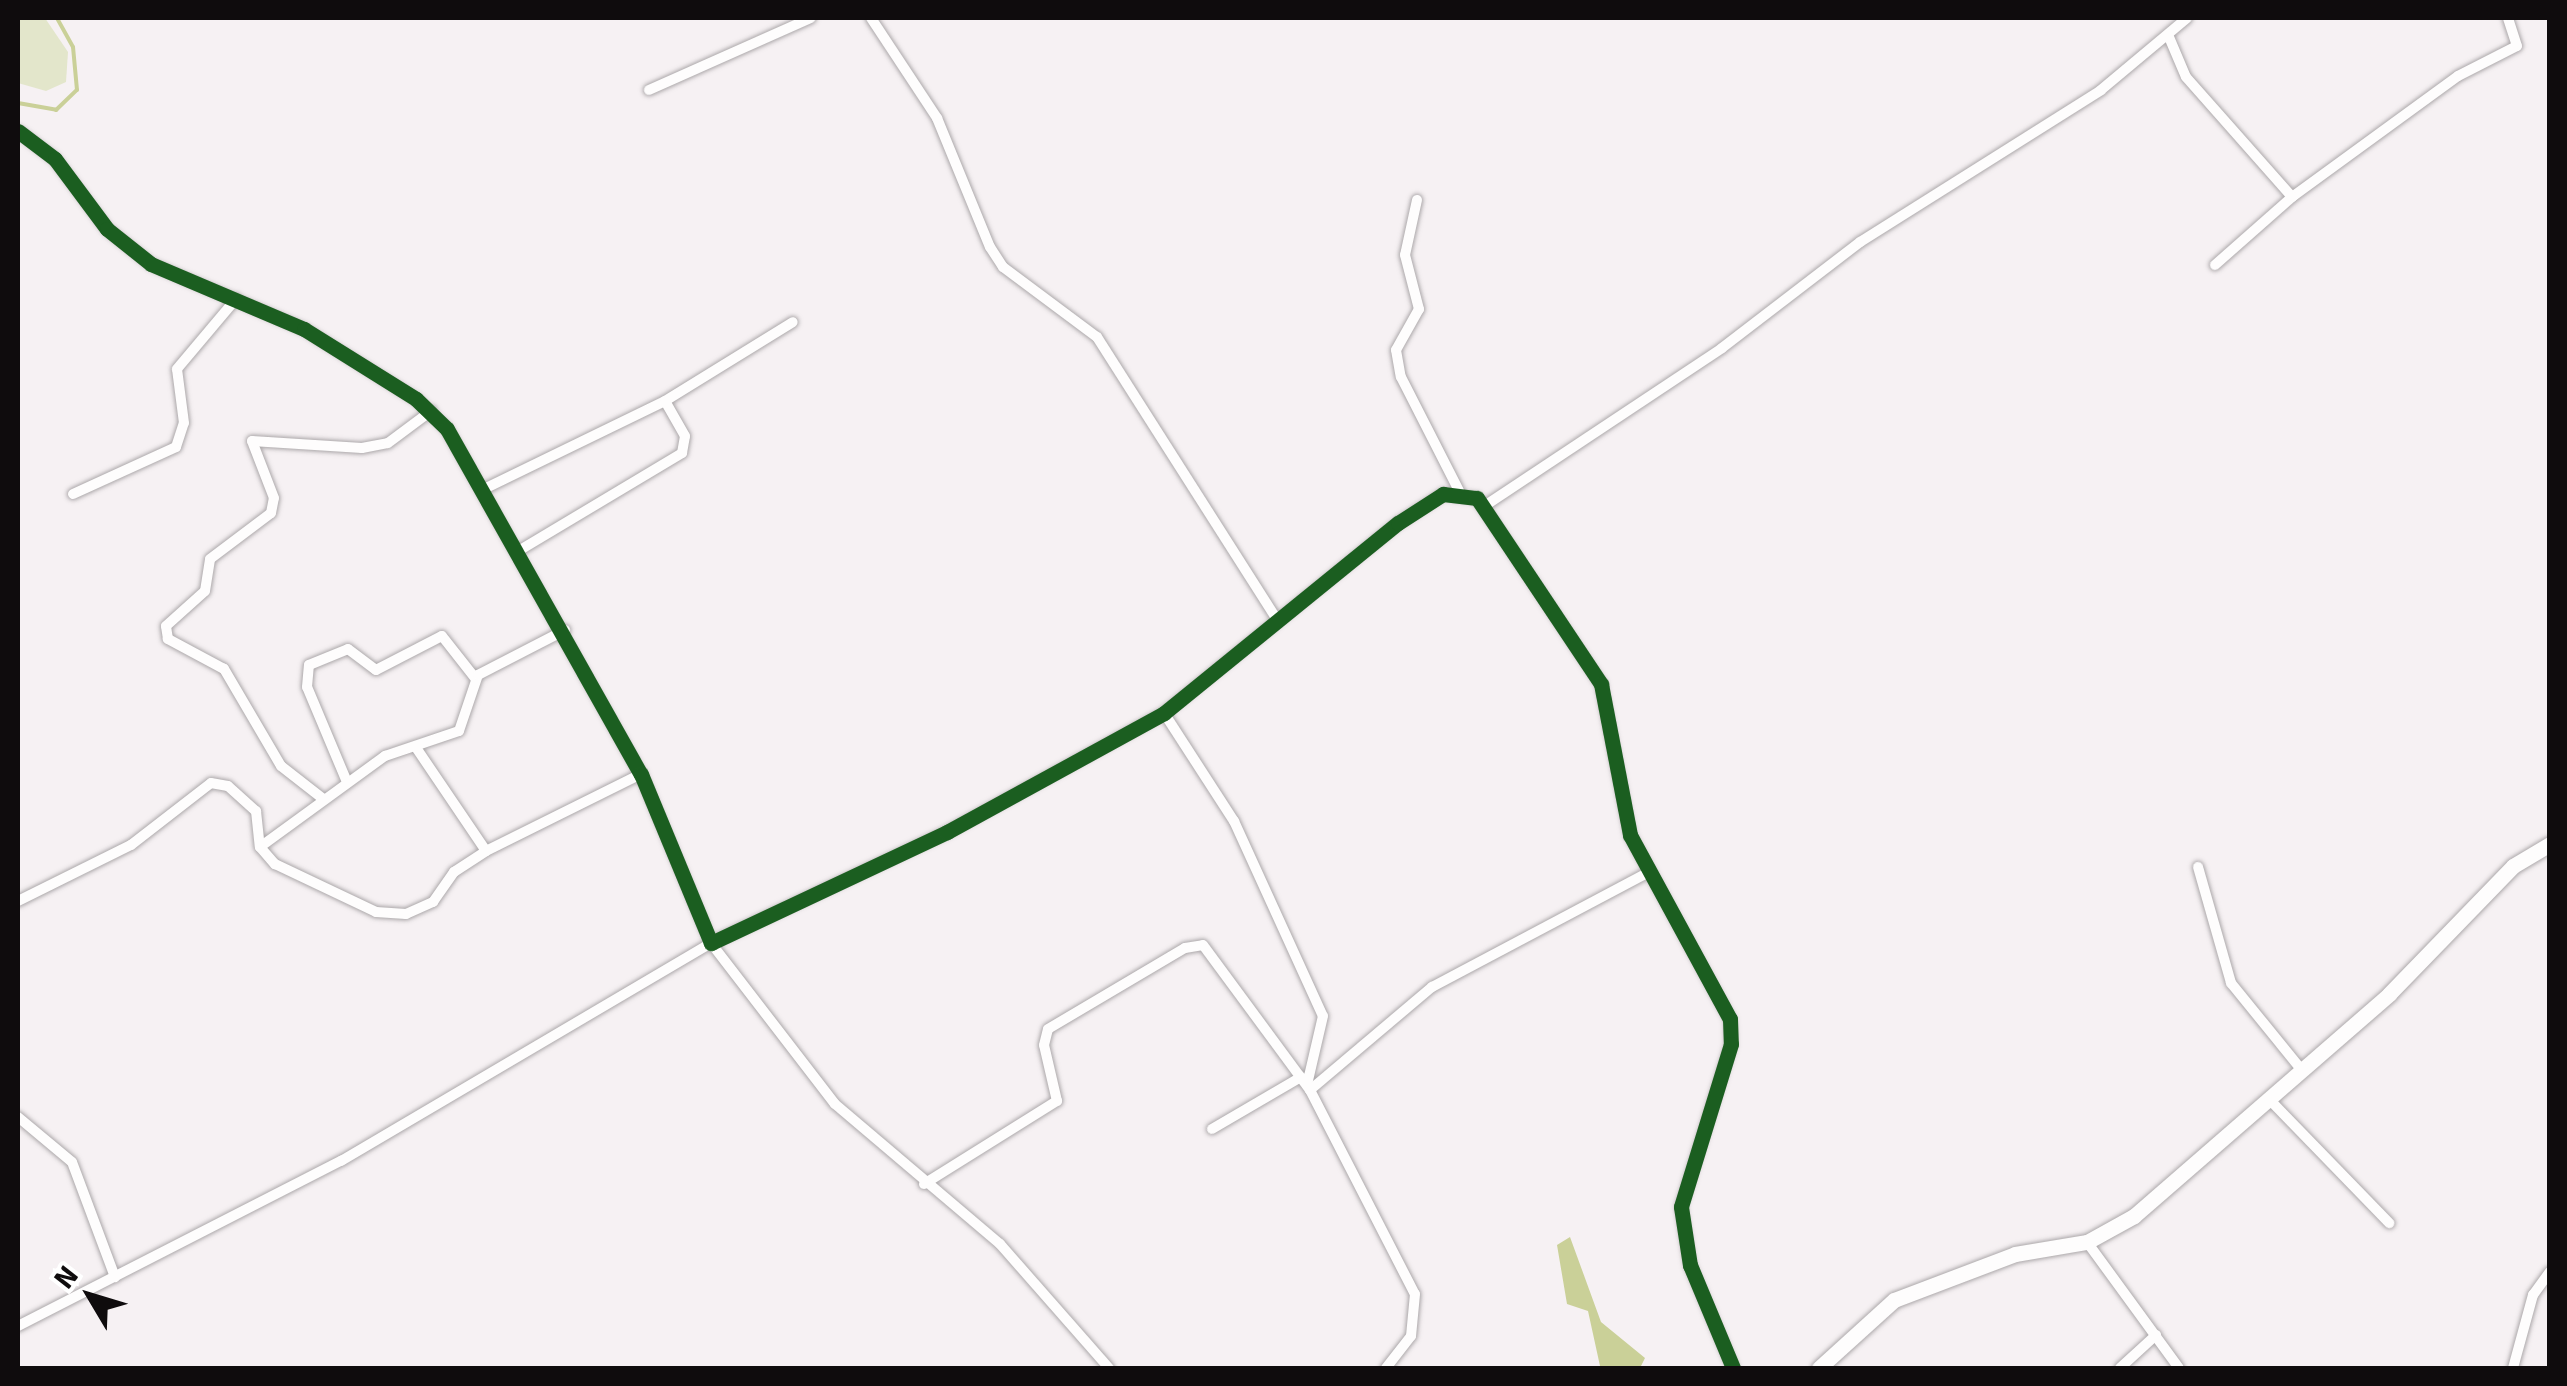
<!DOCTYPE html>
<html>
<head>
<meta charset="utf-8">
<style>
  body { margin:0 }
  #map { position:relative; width:2567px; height:1386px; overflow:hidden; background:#f6f1f3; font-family:Signika,sans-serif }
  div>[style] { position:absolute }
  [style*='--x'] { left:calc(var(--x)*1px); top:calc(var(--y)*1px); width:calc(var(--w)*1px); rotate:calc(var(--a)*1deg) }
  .green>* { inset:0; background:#e3e6cb }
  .water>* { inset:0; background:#cad098 }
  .stream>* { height:4px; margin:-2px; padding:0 2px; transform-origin:2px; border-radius:2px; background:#cad098 }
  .roads { filter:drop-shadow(0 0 2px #aca8aa) drop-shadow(0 0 2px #aca8aa) }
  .street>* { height:10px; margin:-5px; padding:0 5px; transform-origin:5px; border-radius:5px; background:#fefdfd }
  .secondary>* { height:15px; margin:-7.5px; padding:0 7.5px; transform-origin:7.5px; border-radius:7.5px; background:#fefdfd }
  .cycleway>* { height:15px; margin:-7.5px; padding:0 7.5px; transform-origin:7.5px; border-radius:7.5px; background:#1b5e20 }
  span { translate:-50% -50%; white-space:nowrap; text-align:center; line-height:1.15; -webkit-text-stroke:10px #fff; paint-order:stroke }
  .frame { position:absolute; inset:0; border:20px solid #0f0c0d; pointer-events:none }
  .north { position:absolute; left:40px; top:1246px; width:100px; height:100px; -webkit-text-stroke:8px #fff; paint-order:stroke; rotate:308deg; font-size:28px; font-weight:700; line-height:40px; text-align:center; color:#0f0c0d }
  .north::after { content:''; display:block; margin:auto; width:35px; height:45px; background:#0f0c0d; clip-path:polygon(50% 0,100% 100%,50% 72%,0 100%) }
</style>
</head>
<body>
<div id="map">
  <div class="green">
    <i style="clip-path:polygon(18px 18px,45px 18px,68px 52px,66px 82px,46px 91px,18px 83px)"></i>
  </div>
  <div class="water">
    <i style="clip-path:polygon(1570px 1237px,1601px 1322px,1645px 1358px,1640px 1368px,1600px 1366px,1588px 1311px,1567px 1304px,1557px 1245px)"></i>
  </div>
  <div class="stream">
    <i style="--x:18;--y:103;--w:39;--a:10"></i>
    <i style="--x:56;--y:110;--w:29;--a:-44"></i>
    <i style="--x:77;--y:90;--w:43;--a:-95.3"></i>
    <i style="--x:73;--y:47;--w:33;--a:-119"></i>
  </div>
  <div class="roads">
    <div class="street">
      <i style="--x:871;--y:18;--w:120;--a:56.6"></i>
      <i style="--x:937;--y:118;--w:139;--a:67.7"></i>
      <i style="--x:990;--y:247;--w:24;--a:57"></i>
      <i style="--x:1003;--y:267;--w:117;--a:36.7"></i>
      <i style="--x:1097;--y:337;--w:333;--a:57.5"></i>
      <i style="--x:2169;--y:37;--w:43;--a:67"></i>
      <i style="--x:2186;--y:77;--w:160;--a:48.5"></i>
      <i style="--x:2292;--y:197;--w:205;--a:-36.1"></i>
      <i style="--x:2458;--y:76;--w:66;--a:-27"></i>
      <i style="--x:2517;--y:46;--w:29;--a:-108"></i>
      <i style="--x:649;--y:90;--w:177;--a:-24"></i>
      <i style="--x:18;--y:131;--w:46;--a:37.1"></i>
      <i style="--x:55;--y:159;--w:87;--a:53.4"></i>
      <i style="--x:107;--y:229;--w:56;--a:38.5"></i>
      <i style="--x:151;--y:264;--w:166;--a:23"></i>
      <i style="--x:304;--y:329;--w:132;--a:32"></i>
      <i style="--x:416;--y:399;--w:43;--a:44.1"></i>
      <i style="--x:447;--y:429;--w:396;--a:60.7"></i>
      <i style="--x:641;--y:774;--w:183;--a:67.5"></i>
      <i style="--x:711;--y:943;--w:261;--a:-25.2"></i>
      <i style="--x:947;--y:832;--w:247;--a:-28.7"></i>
      <i style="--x:1164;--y:713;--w:301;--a:-39.1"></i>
      <i style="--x:1398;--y:523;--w:54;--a:-32.8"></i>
      <i style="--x:1443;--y:494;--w:34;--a:7"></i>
      <i style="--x:1477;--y:498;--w:224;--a:56.3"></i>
      <i style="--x:1601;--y:684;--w:154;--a:79.1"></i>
      <i style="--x:1630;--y:835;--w:209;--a:61.5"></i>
      <i style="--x:1730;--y:1019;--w:25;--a:88"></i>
      <i style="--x:1731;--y:1044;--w:170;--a:107.1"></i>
      <i style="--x:1681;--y:1207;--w:59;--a:81.2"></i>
      <i style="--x:1690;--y:1265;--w:112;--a:67.3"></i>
      <i style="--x:1417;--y:200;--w:56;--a:102.3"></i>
      <i style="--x:1405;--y:255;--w:56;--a:75.5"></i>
      <i style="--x:1419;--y:309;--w:47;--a:119.3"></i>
      <i style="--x:1396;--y:350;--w:27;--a:80"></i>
      <i style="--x:1401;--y:377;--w:128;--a:63"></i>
      <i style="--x:2215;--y:265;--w:103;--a:-41.4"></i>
      <i style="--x:486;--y:488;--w:199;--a:-25.9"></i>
      <i style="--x:665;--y:401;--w:150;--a:-31.7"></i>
      <i style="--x:73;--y:494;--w:113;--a:-24.5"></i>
      <i style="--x:176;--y:447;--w:25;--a:-72"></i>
      <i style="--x:184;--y:423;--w:54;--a:-97.4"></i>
      <i style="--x:177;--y:369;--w:92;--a:-49.9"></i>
      <i style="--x:1486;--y:505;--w:283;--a:-33.6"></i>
      <i style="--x:1722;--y:348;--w:174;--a:-37.5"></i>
      <i style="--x:1860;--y:242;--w:285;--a:-32.2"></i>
      <i style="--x:2101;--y:90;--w:112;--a:-39.9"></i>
      <i style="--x:520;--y:550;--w:189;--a:-30.9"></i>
      <i style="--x:682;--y:453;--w:17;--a:-80"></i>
      <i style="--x:685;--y:436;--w:40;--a:-119.7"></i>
      <i style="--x:1164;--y:713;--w:129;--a:57.1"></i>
      <i style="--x:1234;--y:821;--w:214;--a:65.5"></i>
      <i style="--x:1323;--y:1016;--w:71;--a:103.1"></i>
      <i style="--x:417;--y:749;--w:123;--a:55.9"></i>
      <i style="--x:486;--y:851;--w:173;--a:-26.4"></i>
      <i style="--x:347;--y:782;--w:103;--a:-112.8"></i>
      <i style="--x:307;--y:687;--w:22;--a:-85"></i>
      <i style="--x:309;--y:665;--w:42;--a:-22.3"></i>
      <i style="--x:348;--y:649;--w:35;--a:37"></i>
      <i style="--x:376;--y:670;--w:74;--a:-27.3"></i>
      <i style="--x:442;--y:636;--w:53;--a:51.8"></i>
      <i style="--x:322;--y:798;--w:52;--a:-142"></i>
      <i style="--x:281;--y:766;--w:113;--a:-120.4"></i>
      <i style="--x:224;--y:669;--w:64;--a:-151.8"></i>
      <i style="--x:168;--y:639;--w:13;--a:-99"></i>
      <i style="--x:166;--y:626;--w:52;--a:-41.9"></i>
      <i style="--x:205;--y:591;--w:32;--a:-81"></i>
      <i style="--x:210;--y:559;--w:76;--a:-37"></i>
      <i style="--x:271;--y:513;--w:15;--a:-79"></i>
      <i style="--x:274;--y:498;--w:61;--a:-111.1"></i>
      <i style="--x:252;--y:441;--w:110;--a:3.6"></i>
      <i style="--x:362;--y:448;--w:26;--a:-11"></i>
      <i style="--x:388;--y:443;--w:54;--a:-36.7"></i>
      <i style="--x:260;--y:847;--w:155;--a:-36.1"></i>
      <i style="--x:385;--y:756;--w:78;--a:-18.7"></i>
      <i style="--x:459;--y:731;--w:59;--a:-71.3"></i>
      <i style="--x:478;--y:675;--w:98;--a:-27.3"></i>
      <i style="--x:2198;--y:867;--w:121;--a:74.1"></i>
      <i style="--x:2231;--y:983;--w:111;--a:50.9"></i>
      <i style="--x:18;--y:901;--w:126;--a:-26.4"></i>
      <i style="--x:131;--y:845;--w:101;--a:-37.8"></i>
      <i style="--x:211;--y:783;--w:17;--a:10"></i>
      <i style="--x:228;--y:786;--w:38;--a:42"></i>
      <i style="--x:256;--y:811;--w:36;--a:84"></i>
      <i style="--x:260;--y:847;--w:23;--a:49"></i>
      <i style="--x:275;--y:864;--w:112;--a:25.4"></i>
      <i style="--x:376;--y:912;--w:30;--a:4"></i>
      <i style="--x:406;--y:914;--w:30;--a:-24"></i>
      <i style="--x:433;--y:902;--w:37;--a:-55"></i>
      <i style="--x:454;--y:872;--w:38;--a:-33"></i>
      <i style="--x:1310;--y:1090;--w:160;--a:-40.2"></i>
      <i style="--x:1432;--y:987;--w:243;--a:-27.9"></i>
      <i style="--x:2269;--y:1099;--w:173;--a:45.9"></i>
      <i style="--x:18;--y:1117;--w:70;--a:39.8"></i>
      <i style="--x:72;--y:1162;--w:123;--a:69.5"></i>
      <i style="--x:1212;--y:1129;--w:103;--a:-30.3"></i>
      <i style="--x:924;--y:1184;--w:157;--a:-32"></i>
      <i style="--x:1057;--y:1101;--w:57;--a:-103.1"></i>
      <i style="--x:1044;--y:1045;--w:16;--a:-76"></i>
      <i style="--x:1048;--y:1029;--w:159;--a:-30.6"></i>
      <i style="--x:1185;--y:948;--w:18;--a:-9"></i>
      <i style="--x:1203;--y:945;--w:180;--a:53.6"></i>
      <i style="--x:1310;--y:1090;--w:229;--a:62.8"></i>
      <i style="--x:1415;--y:1294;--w:42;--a:95.4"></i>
      <i style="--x:1411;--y:1336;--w:41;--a:128"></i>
      <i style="--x:2087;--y:1242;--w:156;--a:53.9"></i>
      <i style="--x:18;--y:1326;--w:363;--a:-27.1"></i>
      <i style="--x:341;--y:1161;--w:429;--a:-30.5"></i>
      <i style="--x:711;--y:943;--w:203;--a:52.4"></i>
      <i style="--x:835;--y:1104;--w:216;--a:40.3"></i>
      <i style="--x:1000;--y:1244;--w:165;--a:48.7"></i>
      <i style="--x:2120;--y:1368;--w:49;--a:-42.5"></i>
      <i style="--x:2513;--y:1368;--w:76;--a:-74.7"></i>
      <i style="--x:2533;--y:1295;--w:29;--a:-54"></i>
    </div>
    <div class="secondary">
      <i style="--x:1819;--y:1368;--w:101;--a:-42.2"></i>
      <i style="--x:1894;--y:1300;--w:129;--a:-20.8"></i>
      <i style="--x:2015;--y:1254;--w:73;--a:-9.5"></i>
      <i style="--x:2087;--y:1242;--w:54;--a:-29"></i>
      <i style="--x:2134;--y:1216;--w:338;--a:-41"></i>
      <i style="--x:2389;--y:994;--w:178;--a:-45.9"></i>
      <i style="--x:2513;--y:866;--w:43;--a:-30.7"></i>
    </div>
  </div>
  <div class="cycleway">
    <i style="--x:18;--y:131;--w:46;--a:37.1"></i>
    <i style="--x:55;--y:159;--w:87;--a:53.4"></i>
    <i style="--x:107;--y:229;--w:56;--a:38.5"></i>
    <i style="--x:151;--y:264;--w:166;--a:23"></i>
    <i style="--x:304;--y:329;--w:132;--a:32"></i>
    <i style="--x:416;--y:399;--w:43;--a:44.1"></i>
    <i style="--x:447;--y:429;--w:396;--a:60.7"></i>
    <i style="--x:641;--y:774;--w:183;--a:67.5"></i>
    <i style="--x:711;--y:943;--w:261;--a:-25.2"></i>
    <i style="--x:947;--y:832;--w:247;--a:-28.7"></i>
    <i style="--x:1164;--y:713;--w:301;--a:-39.1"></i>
    <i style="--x:1398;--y:523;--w:54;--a:-32.8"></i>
    <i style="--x:1443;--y:494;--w:34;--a:7"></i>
    <i style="--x:1477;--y:498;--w:224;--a:56.3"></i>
    <i style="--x:1601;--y:684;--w:154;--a:79.1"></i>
    <i style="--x:1630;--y:835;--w:209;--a:61.5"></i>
    <i style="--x:1730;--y:1019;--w:25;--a:88"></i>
    <i style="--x:1731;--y:1044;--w:170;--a:107.1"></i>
    <i style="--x:1681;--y:1207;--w:59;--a:81.2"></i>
    <i style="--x:1690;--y:1265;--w:112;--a:67.3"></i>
  </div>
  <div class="frame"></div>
  <div class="north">N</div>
</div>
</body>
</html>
